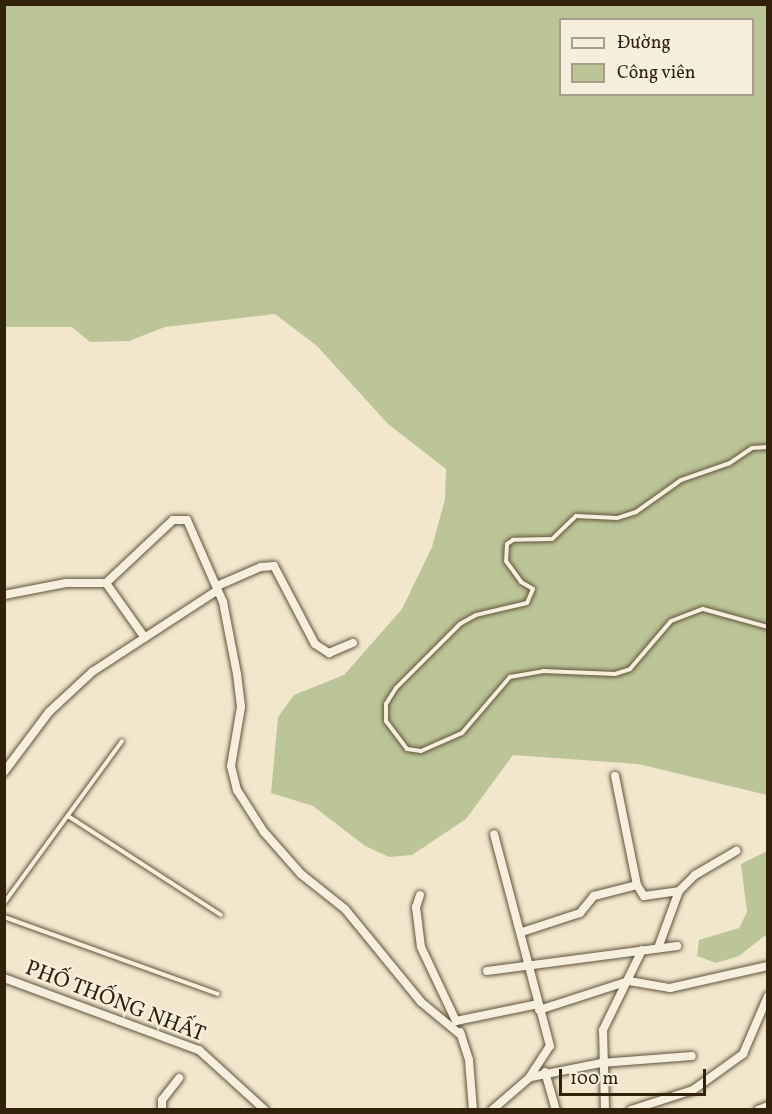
<!DOCTYPE html>
<html>
<head>
<meta charset="utf-8">
<style>
  body { margin:0 }
  #map { position:relative; width:772px; height:1114px; overflow:hidden; background:#f2e7cd; font-family:Vollkorn,serif }
  div>[style] { position:absolute }
  [style*='--x'] { left:calc(var(--x)*1px); top:calc(var(--y)*1px); width:calc(var(--w)*1px); rotate:calc(var(--a)*1deg) }
  .green>* { inset:0; background:#bcc598 }
  .roads { filter:drop-shadow(0 0 2px #61523b) drop-shadow(0 0 2px #61523b) }
  .service>* { height:4px; margin:-2px; padding:0 2px; transform-origin:2px; border-radius:2px; background:#f7efde }
  .minor>* { height:8px; margin:-4px; padding:0 4px; transform-origin:4px; border-radius:4px; background:#f7efde }
  span { translate:-50% -50%; white-space:nowrap; text-align:center; line-height:1.15; -webkit-text-stroke:4.5px #f7efde; paint-order:stroke }
  .street-label { font-size:22px; color:#31210a }
  .frame { position:absolute; inset:0; border:6px solid #31210a; pointer-events:none }
  .legend { position:absolute; left:559px; top:18px; width:195px; height:78px; box-sizing:border-box; background:#f7efde; border:2px solid #a89d89; margin:0; padding:8px 10px; list-style:none; font-size:18px; color:#31210a }
  .legend li { display:flex; align-items:center; gap:12px; height:30px }
  .legend b { width:30px; border:2px solid #a89d89 }
  .scale { position:absolute; left:559px; top:1069px; width:147px; height:27px; box-sizing:border-box; border:3px solid #31210a; border-top:0; padding-left:8px; font-size:18px; line-height:21px; white-space:nowrap; color:#31210a; -webkit-text-stroke:4px #f7efde; paint-order:stroke }
</style>
</head>
<body>
<div id="map">
  <div class="green">
    <i style="clip-path:polygon(evenodd,4px 5px,767px 5px,767px 795px,638px 764px,513px 755px,466px 819px,412px 855px,389px 857px,365px 846px,313px 806px,271px 793px,278px 717px,294px 695px,344px 675px,402px 609px,432px 547px,445px 499px,446px 469px,388px 424px,317px 346px,275px 314px,165px 327px,129px 341px,90px 342px,72px 327px,5px 327px,4px 5px,560px 20px,752px 20px,752px 94px,560px 94px,560px 20px)"></i>
    <i style="clip-path:polygon(767px 851px,767px 934px,739px 956px,716px 963px,697px 956px,699px 940px,739px 928px,747px 912px,741px 864px)"></i>
  </div>
  <div class="roads">
    <div class="service">
      <i style="--x:768;--y:447;--w:16;--a:176"></i>
      <i style="--x:752;--y:448;--w:27;--a:146"></i>
      <i style="--x:730;--y:463;--w:52;--a:160.9"></i>
      <i style="--x:681;--y:480;--w:55;--a:144.6"></i>
      <i style="--x:636;--y:512;--w:20;--a:162"></i>
      <i style="--x:617;--y:518;--w:41;--a:-177.2"></i>
      <i style="--x:576;--y:516;--w:33;--a:136"></i>
      <i style="--x:552;--y:539;--w:39;--a:179"></i>
      <i style="--x:513;--y:540;--w:7;--a:146"></i>
      <i style="--x:507;--y:544;--w:17;--a:93"></i>
      <i style="--x:506;--y:561;--w:26;--a:54"></i>
      <i style="--x:521;--y:582;--w:14;--a:30"></i>
      <i style="--x:533;--y:589;--w:15;--a:113"></i>
      <i style="--x:527;--y:603;--w:52;--a:166.8"></i>
      <i style="--x:476;--y:615;--w:18;--a:151"></i>
      <i style="--x:460;--y:624;--w:91;--a:135"></i>
      <i style="--x:396;--y:688;--w:19;--a:122"></i>
      <i style="--x:386;--y:704;--w:17;--a:90"></i>
      <i style="--x:386;--y:721;--w:35;--a:53"></i>
      <i style="--x:407;--y:749;--w:14;--a:8"></i>
      <i style="--x:421;--y:751;--w:45;--a:-23.7"></i>
      <i style="--x:462;--y:733;--w:74;--a:-49.4"></i>
      <i style="--x:510;--y:677;--w:34;--a:-10"></i>
      <i style="--x:543;--y:671;--w:72;--a:2.4"></i>
      <i style="--x:615;--y:674;--w:16;--a:-18"></i>
      <i style="--x:630;--y:669;--w:63;--a:-49.5"></i>
      <i style="--x:671;--y:621;--w:34;--a:-21"></i>
      <i style="--x:703;--y:609;--w:67;--a:15.5"></i>
      <i style="--x:68;--y:816;--w:182;--a:32.9"></i>
      <i style="--x:4;--y:903;--w:200;--a:-53.9"></i>
      <i style="--x:4;--y:917;--w:227;--a:19.8"></i>
    </div>
    <div class="minor">
      <i style="--x:106;--y:583;--w:67;--a:54.7"></i>
      <i style="--x:217;--y:586;--w:48;--a:-23.4"></i>
      <i style="--x:261;--y:567;--w:13;--a:-4"></i>
      <i style="--x:274;--y:566;--w:88;--a:62.3"></i>
      <i style="--x:315;--y:644;--w:17;--a:33"></i>
      <i style="--x:329;--y:653;--w:26;--a:-23"></i>
      <i style="--x:4;--y:595;--w:63;--a:-11"></i>
      <i style="--x:66;--y:583;--w:40;--a:0"></i>
      <i style="--x:106;--y:583;--w:92;--a:-43.2"></i>
      <i style="--x:173;--y:520;--w:14;--a:0"></i>
      <i style="--x:187;--y:520;--w:90;--a:66.3"></i>
      <i style="--x:223;--y:602;--w:73;--a:79"></i>
      <i style="--x:237;--y:674;--w:33;--a:83"></i>
      <i style="--x:241;--y:707;--w:60;--a:99.6"></i>
      <i style="--x:231;--y:766;--w:25;--a:76"></i>
      <i style="--x:237;--y:790;--w:50;--a:57.3"></i>
      <i style="--x:264;--y:832;--w:56;--a:48.6"></i>
      <i style="--x:301;--y:874;--w:56;--a:38.5"></i>
      <i style="--x:345;--y:909;--w:120;--a:50.7"></i>
      <i style="--x:421;--y:1002;--w:52;--a:39.5"></i>
      <i style="--x:4;--y:772;--w:75;--a:-53.1"></i>
      <i style="--x:49;--y:712;--w:59;--a:-42.9"></i>
      <i style="--x:92;--y:672;--w:150;--a:-33.1"></i>
      <i style="--x:615;--y:776;--w:111;--a:78.6"></i>
      <i style="--x:679;--y:891;--w:23;--a:-45"></i>
      <i style="--x:695;--y:875;--w:48;--a:-30.3"></i>
      <i style="--x:420;--y:895;--w:13;--a:108"></i>
      <i style="--x:416;--y:907;--w:40;--a:82.9"></i>
      <i style="--x:421;--y:947;--w:82;--a:64.7"></i>
      <i style="--x:456;--y:1021;--w:84;--a:-11.7"></i>
      <i style="--x:522;--y:932;--w:61;--a:-18.1"></i>
      <i style="--x:580;--y:913;--w:22;--a:-51"></i>
      <i style="--x:594;--y:896;--w:44;--a:-14.3"></i>
      <i style="--x:637;--y:885;--w:13;--a:58"></i>
      <i style="--x:644;--y:896;--w:35;--a:-8"></i>
      <i style="--x:679;--y:891;--w:61;--a:110.2"></i>
      <i style="--x:487;--y:971;--w:192;--a:-7.5"></i>
      <i style="--x:4;--y:978;--w:208;--a:20.3"></i>
      <i style="--x:199;--y:1050;--w:89;--a:42.3"></i>
      <i style="--x:539;--y:1010;--w:95;--a:-17.9"></i>
      <i style="--x:629;--y:981;--w:42;--a:9.7"></i>
      <i style="--x:670;--y:988;--w:100;--a:-12.7"></i>
      <i style="--x:460;--y:1032;--w:29;--a:72"></i>
      <i style="--x:469;--y:1060;--w:50;--a:85.4"></i>
      <i style="--x:545;--y:1072;--w:40;--a:74"></i>
      <i style="--x:531;--y:1077;--w:71;--a:-11.3"></i>
      <i style="--x:601;--y:1063;--w:91;--a:-4.4"></i>
      <i style="--x:162;--y:1110;--w:10;--a:-90"></i>
      <i style="--x:162;--y:1100;--w:28;--a:-52"></i>
      <i style="--x:492;--y:1110;--w:49;--a:-40.9"></i>
      <i style="--x:529;--y:1078;--w:38;--a:-57"></i>
      <i style="--x:550;--y:1046;--w:219;--a:-104.8"></i>
      <i style="--x:605;--y:1110;--w:80;--a:-91.4"></i>
      <i style="--x:603;--y:1030;--w:89;--a:-64"></i>
      <i style="--x:631;--y:1110;--w:65;--a:-17.9"></i>
      <i style="--x:693;--y:1090;--w:62;--a:-35.8"></i>
      <i style="--x:743;--y:1054;--w:63;--a:-66.7"></i>
      <i style="--x:758;--y:1110;--w:11;--a:-22"></i>
    </div>
  </div>
  <div class="street-label">
    <span style="left:115px;top:1002px;rotate:21deg">PHỐ THỐNG NHẤT</span>
  </div>
  <div class="frame"></div>
  <ul class="legend">
  <li><b style="height:8px;background:#f7efde"></b>Đường</li>
  <li><b style="height:16px;background:#bcc598"></b>Công viên</li>
  </ul>
  <div class="scale">100 m</div>
</div>
</body>
</html>
